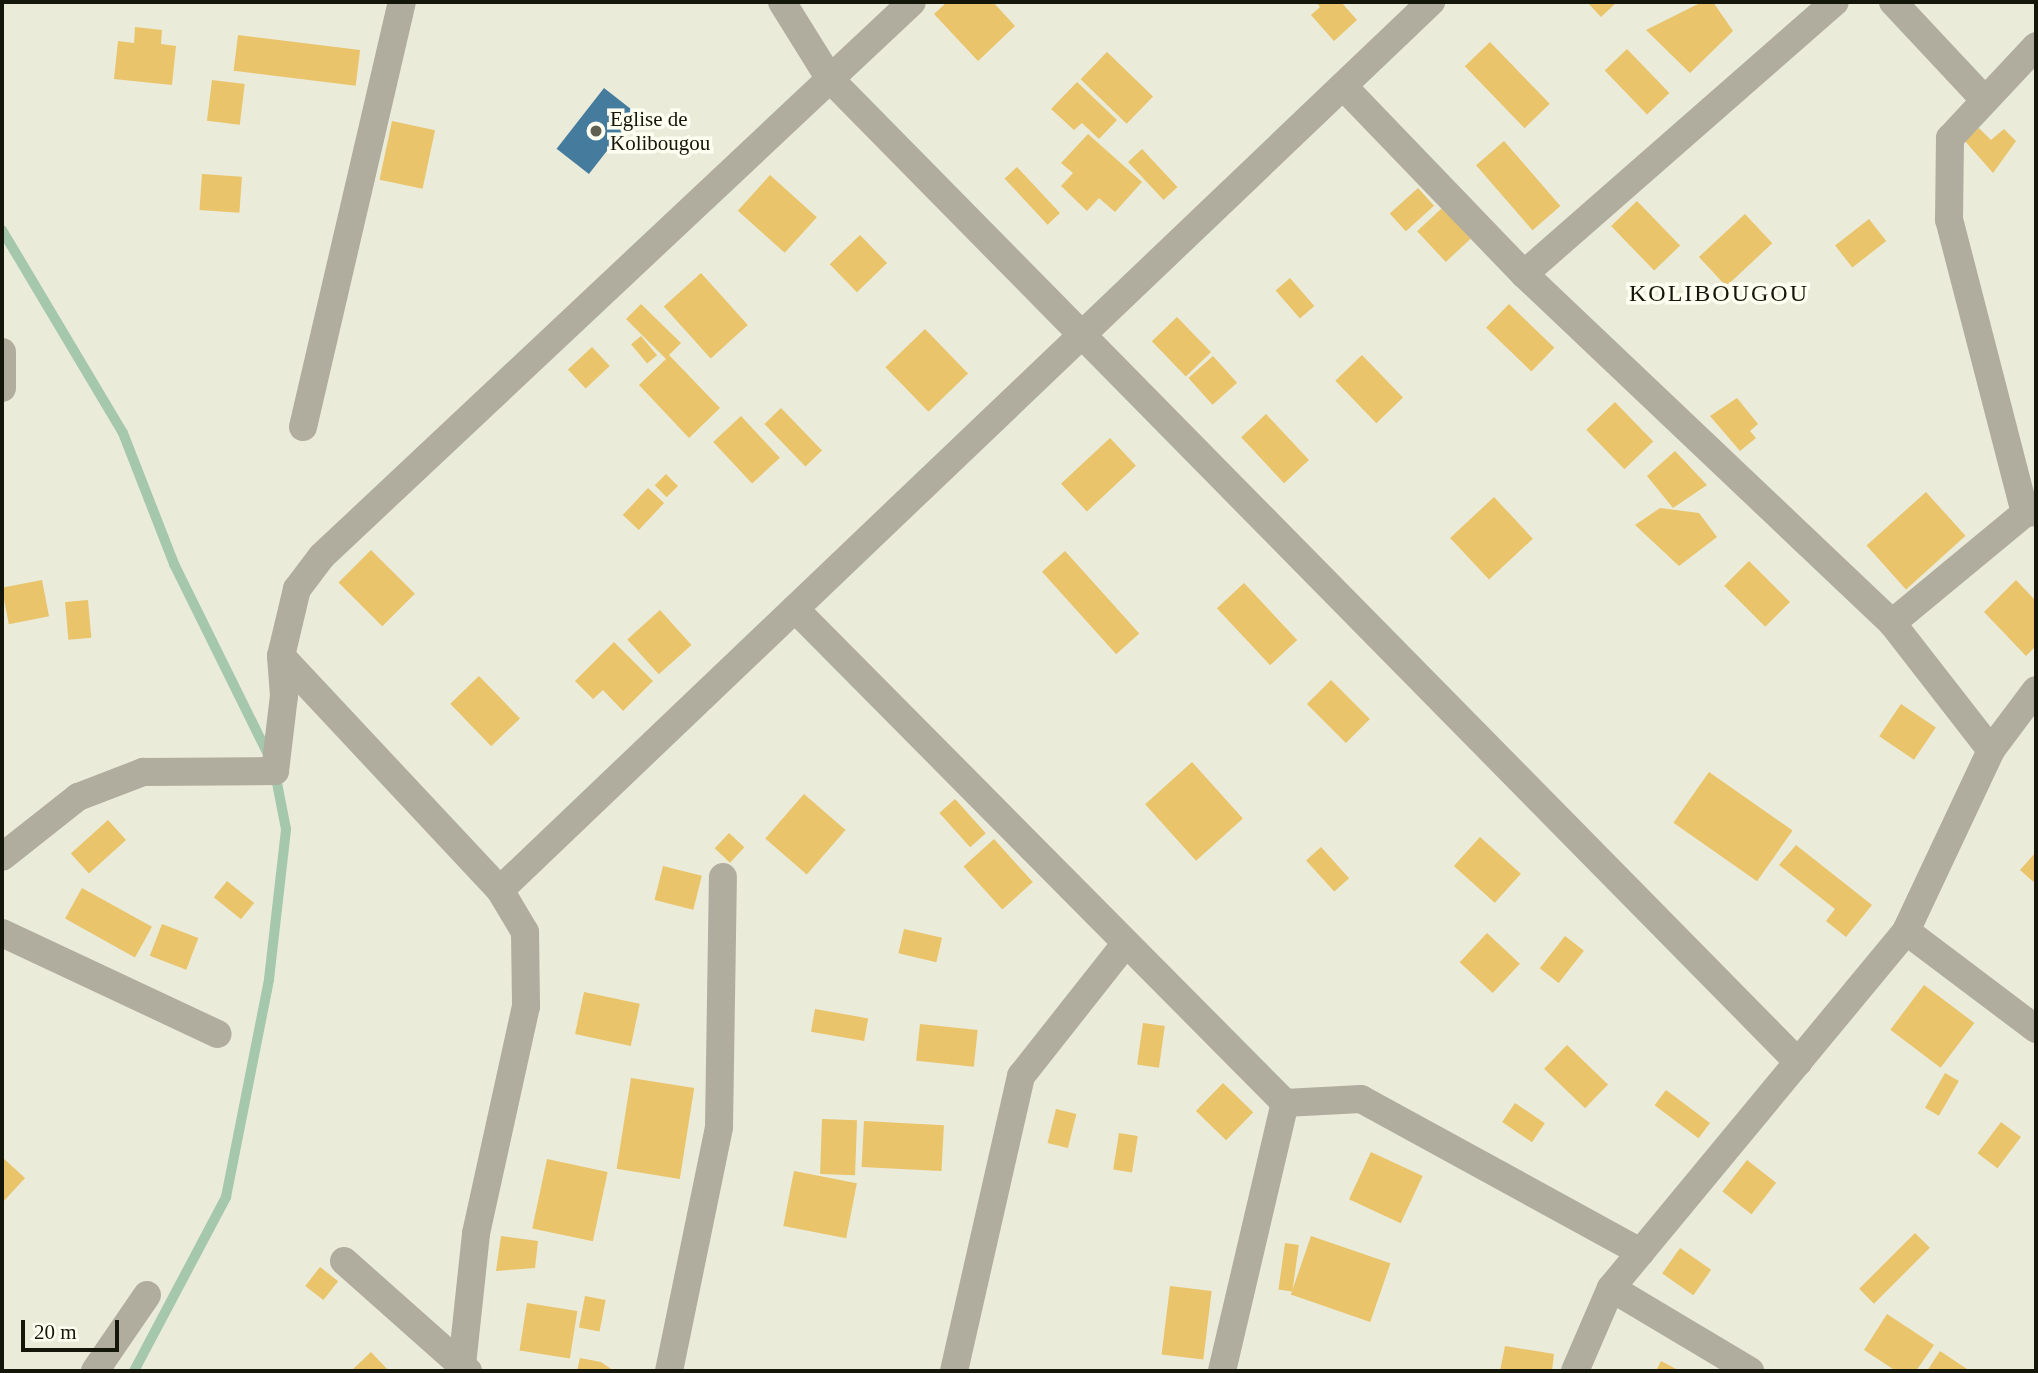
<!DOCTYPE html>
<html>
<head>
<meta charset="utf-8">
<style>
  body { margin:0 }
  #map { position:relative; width:2038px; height:1373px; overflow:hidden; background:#ebebda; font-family:Georgia,serif }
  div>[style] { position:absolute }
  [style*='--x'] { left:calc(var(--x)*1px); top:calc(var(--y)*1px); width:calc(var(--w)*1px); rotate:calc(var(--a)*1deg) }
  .homes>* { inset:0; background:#e9c46a; transform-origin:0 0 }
  .public>* { inset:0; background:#457b9d; transform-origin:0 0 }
  .stream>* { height:10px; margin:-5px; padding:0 5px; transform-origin:5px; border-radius:5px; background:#a5c7ac }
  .street>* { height:28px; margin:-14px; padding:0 14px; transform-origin:14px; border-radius:14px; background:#b0ac9e }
  .dots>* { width:19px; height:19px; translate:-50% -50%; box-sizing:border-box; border:4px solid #fefff1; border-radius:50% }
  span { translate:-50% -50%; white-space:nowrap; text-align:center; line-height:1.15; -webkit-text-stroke:7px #fefff1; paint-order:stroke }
  .poi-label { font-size:21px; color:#15160a }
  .left { translate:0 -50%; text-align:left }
  .quarter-label { font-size:24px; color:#15160a; letter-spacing:2px }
  .frame { position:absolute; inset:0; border:4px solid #15160a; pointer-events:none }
  .scale { position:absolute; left:21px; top:1320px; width:98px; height:32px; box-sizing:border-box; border:4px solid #15160a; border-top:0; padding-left:9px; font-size:21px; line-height:24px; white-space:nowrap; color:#15160a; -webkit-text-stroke:5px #fefff1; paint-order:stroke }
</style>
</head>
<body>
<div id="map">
  <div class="homes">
    <i style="clip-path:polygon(947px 2px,993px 2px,1015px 26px,978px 61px,934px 14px)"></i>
    <i style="clip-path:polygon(1316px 2px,1341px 2px,1357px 20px,1334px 41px,1311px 15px,1320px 7px)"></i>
    <i style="clip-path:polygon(1587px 2px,1617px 2px,1601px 17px)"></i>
    <i style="clip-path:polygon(1702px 2px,1713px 2px,1733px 31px,1690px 73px,1646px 30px)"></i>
    <i style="clip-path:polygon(135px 27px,162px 30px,161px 44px,176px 46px,172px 85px,114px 79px,118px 41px,134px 43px)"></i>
    <i style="left:238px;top:35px;width:123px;height:36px;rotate:7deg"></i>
    <i style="left:1490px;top:42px;width:86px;height:35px;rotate:46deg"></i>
    <i style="left:1627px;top:49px;width:61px;height:31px;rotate:46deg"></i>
    <i style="left:1107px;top:52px;width:64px;height:38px;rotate:44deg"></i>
    <i style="left:212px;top:80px;width:33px;height:41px;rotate:7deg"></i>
    <i style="clip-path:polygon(1077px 82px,1117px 120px,1099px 139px,1082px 123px,1074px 130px,1051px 109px)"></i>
    <i style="left:392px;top:121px;width:44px;height:60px;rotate:12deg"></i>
    <i style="clip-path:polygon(1979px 128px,1991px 140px,2004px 129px,2016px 141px,1993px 173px,1964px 140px)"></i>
    <i style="clip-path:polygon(1088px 134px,1142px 182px,1115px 212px,1099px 198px,1087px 211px,1061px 186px,1073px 173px,1061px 163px)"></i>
    <i style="left:1504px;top:141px;width:86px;height:37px;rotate:49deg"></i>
    <i style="left:1142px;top:149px;width:52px;height:19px;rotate:47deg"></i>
    <i style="left:1017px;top:167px;width:63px;height:17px;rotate:47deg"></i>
    <i style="left:202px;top:174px;width:40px;height:36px;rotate:4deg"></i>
    <i style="left:770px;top:175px;width:63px;height:48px;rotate:42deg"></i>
    <i style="left:1418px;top:188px;width:24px;height:38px;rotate:48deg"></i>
    <i style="left:1637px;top:201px;width:62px;height:36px;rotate:46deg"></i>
    <i style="left:1442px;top:208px;width:42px;height:34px;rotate:47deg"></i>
    <i style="left:1745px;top:214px;width:40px;height:63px;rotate:47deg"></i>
    <i style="left:1869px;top:219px;width:28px;height:43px;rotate:52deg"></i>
    <i style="left:860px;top:235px;width:39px;height:42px;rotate:46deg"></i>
    <i style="left:701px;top:273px;width:70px;height:50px;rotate:48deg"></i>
    <i style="left:1290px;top:278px;width:37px;height:19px;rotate:49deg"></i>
    <i style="clip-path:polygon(641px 304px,681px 343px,669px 355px,720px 408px,689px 438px,639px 385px,666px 359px,626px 319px)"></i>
    <i style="left:1509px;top:304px;width:63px;height:33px;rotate:44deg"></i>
    <i style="left:1177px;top:317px;width:49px;height:35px;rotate:46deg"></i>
    <i style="left:925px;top:329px;width:62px;height:55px;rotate:46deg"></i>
    <i style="left:641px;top:336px;width:25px;height:13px;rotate:50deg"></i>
    <i style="left:592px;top:347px;width:26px;height:33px;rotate:47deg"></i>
    <i style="left:1362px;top:355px;width:59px;height:37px;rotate:46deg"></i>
    <i style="left:1213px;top:356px;width:36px;height:33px;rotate:48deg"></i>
    <i style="clip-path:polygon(1737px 398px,1758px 424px,1750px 431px,1756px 438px,1740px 451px,1710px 416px)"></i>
    <i style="left:1615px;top:402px;width:55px;height:40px;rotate:46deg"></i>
    <i style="left:781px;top:408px;width:59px;height:23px;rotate:46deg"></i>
    <i style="left:1266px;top:414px;width:63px;height:34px;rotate:47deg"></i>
    <i style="left:741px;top:416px;width:57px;height:38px;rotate:47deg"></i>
    <i style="left:1110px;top:438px;width:38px;height:67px;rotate:47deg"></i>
    <i style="clip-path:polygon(1675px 451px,1707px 485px,1673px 508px,1647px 476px)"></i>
    <i style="left:666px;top:474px;width:17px;height:16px;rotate:45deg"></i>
    <i style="left:648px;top:488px;width:22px;height:37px;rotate:43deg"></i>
    <i style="left:1926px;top:492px;width:59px;height:80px;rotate:48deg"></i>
    <i style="left:1494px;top:497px;width:57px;height:60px;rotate:47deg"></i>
    <i style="clip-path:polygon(1660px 508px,1699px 513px,1717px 537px,1679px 566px,1635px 525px)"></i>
    <i style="left:371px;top:550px;width:62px;height:46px;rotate:45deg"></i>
    <i style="left:1065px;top:551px;width:111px;height:31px;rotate:48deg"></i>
    <i style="left:1749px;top:561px;width:58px;height:35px;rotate:45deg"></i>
    <i style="left:42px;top:580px;width:37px;height:41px;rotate:79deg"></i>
    <i style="clip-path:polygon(2016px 580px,2036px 601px,2036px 646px,2026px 656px,1984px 612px)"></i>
    <i style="left:1244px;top:583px;width:78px;height:37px;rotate:47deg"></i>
    <i style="left:88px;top:600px;width:38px;height:23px;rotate:85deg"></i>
    <i style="left:660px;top:610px;width:47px;height:44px;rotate:48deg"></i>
    <i style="clip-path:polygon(614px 642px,653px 681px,623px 711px,603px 690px,593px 699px,575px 681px)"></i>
    <i style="left:479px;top:676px;width:59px;height:40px;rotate:46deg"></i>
    <i style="left:1331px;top:680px;width:55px;height:34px;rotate:45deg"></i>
    <i style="left:1901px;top:704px;width:42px;height:39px;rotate:34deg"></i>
    <i style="left:1192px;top:762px;width:76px;height:63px;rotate:48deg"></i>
    <i style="left:1709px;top:772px;width:102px;height:62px;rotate:35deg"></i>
    <i style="left:804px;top:794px;width:55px;height:59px;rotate:41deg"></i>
    <i style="left:955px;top:799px;width:46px;height:21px;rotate:48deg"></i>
    <i style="left:108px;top:820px;width:27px;height:50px;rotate:48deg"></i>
    <i style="left:729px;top:833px;width:21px;height:21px;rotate:43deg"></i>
    <i style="left:1480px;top:837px;width:55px;height:39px;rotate:42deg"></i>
    <i style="left:994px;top:839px;width:58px;height:41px;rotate:48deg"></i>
    <i style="clip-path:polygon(1796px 845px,1872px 905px,1846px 937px,1826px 921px,1835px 909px,1779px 865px)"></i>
    <i style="left:1321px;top:847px;width:42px;height:20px;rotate:48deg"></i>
    <i style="clip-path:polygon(2036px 852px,2036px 884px,2020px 870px)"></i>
    <i style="left:663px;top:866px;width:40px;height:35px;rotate:14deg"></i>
    <i style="left:227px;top:881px;width:35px;height:21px;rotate:39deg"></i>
    <i style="left:82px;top:888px;width:80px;height:35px;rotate:29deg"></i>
    <i style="left:162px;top:924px;width:39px;height:34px;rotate:21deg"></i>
    <i style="left:904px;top:929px;width:39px;height:25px;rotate:13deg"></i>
    <i style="left:1487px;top:933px;width:45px;height:40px;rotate:43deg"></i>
    <i style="left:1565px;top:936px;width:24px;height:41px;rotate:38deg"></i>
    <i style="left:1924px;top:985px;width:63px;height:56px;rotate:37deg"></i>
    <i style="left:584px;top:992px;width:57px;height:43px;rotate:12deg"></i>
    <i style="left:815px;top:1009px;width:54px;height:23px;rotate:10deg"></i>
    <i style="left:1143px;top:1023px;width:22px;height:42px;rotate:8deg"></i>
    <i style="left:920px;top:1024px;width:58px;height:37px;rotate:6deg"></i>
    <i style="left:1567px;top:1045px;width:57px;height:33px;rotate:44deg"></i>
    <i style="left:1945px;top:1073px;width:16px;height:40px;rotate:30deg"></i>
    <i style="left:631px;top:1078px;width:64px;height:92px;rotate:9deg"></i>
    <i style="left:1223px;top:1083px;width:42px;height:39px;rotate:44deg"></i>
    <i style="left:1666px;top:1090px;width:55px;height:19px;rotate:37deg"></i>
    <i style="left:1515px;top:1103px;width:36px;height:23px;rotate:34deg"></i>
    <i style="left:1056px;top:1109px;width:21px;height:35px;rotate:14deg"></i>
    <i style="left:822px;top:1119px;width:35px;height:55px;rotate:2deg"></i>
    <i style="left:864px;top:1121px;width:80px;height:46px;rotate:3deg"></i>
    <i style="left:2001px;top:1122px;width:25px;height:39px;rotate:37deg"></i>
    <i style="left:1119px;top:1133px;width:19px;height:37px;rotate:9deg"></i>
    <i style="left:1371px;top:1152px;width:57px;height:52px;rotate:25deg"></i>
    <i style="clip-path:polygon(2px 1157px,25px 1178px,2px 1203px)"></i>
    <i style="left:547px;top:1159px;width:62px;height:71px;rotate:12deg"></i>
    <i style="left:1747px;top:1160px;width:37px;height:40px;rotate:38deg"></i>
    <i style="left:794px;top:1171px;width:64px;height:56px;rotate:11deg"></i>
    <i style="left:1915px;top:1233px;width:21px;height:79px;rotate:45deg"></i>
    <i style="clip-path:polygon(501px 1236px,538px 1241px,535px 1268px,496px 1271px)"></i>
    <i style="left:1311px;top:1236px;width:84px;height:62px;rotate:19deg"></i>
    <i style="left:1285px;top:1243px;width:14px;height:47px;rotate:8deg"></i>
    <i style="left:1680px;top:1248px;width:38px;height:31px;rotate:35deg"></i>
    <i style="left:320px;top:1267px;width:23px;height:24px;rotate:38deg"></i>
    <i style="left:1170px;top:1286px;width:42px;height:69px;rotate:7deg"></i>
    <i style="left:585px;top:1296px;width:21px;height:32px;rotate:11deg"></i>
    <i style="left:527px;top:1303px;width:51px;height:48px;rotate:9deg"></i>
    <i style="clip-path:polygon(1887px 1314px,1934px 1345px,1916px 1371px,1896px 1371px,1864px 1350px)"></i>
    <i style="clip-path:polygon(1505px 1346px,1554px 1354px,1552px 1371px,1500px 1371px)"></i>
    <i style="clip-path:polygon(1940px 1351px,1970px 1371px,1927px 1371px)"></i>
    <i style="clip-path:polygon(371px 1352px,389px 1371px,351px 1371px)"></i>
    <i style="clip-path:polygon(580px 1358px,601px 1362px,614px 1371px,577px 1371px)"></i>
    <i style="clip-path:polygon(1661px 1361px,1680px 1371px,1656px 1371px)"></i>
  </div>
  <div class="public">
    <i style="left:604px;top:88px;width:41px;height:77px;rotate:38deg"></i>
  </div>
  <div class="stream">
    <i style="--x:2;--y:230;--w:236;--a:59.2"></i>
    <i style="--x:123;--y:433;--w:141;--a:68.7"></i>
    <i style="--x:174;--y:564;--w:214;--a:63.7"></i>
    <i style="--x:134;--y:1371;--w:197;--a:-62.1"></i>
    <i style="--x:226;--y:1197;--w:222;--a:-78.8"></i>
    <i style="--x:269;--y:979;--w:151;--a:-83.5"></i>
    <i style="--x:286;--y:829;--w:57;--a:-101.1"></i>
  </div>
  <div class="street">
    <i style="--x:782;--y:2;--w:91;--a:58.1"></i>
    <i style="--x:830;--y:79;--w:1380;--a:45.44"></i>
    <i style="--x:1893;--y:2;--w:130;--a:46.9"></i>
    <i style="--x:1343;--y:86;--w:261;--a:46.1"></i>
    <i style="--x:1524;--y:274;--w:507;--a:43.48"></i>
    <i style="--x:1892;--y:623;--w:161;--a:52.1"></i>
    <i style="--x:1524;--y:274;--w:413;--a:-41.2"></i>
    <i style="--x:2;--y:352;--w:36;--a:90"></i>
    <i style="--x:303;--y:427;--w:436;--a:-76.9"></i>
    <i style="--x:2025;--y:513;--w:303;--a:-104.5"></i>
    <i style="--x:1949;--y:220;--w:82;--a:-89.3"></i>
    <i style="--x:1950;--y:138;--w:126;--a:-46.9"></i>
    <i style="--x:795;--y:609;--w:696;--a:45.23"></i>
    <i style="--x:1285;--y:1103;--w:76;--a:-3"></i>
    <i style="--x:1361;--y:1099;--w:319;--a:28.7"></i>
    <i style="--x:1892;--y:623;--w:173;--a:-39.6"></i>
    <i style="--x:2025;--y:513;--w:11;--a:-5"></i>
    <i style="--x:281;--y:656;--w:320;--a:46.9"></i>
    <i style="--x:500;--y:890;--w:49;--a:59.2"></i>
    <i style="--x:525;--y:932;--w:74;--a:89.2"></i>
    <i style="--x:526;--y:1006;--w:233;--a:102.4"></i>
    <i style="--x:476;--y:1234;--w:133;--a:96.1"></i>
    <i style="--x:2;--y:857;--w:97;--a:-38.3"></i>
    <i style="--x:78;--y:797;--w:70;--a:-21"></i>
    <i style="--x:143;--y:772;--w:132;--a:-0.4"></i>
    <i style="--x:275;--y:771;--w:76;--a:-83.2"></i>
    <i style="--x:284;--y:696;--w:40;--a:-94.3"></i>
    <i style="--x:281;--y:656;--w:69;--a:-76.6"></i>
    <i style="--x:297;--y:589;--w:41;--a:-52.9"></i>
    <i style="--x:322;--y:556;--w:809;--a:-43.2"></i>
    <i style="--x:500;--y:890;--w:1287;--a:-43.65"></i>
    <i style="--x:1906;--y:931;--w:163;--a:37"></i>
    <i style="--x:2;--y:933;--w:238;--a:25.1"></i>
    <i style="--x:344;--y:1261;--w:166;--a:41.6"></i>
    <i style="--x:1611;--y:1288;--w:162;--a:30.8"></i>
    <i style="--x:95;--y:1371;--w:92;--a:-55.6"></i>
    <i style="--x:669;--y:1371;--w:249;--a:-78.4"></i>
    <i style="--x:719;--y:1127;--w:250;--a:-89.1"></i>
    <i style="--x:954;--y:1371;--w:303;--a:-77.2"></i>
    <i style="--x:1021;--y:1076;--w:169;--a:-51.7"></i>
    <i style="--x:1222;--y:1371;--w:275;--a:-76.8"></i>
    <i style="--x:1575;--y:1371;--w:90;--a:-66.6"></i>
    <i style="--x:1611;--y:1288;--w:463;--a:-50.4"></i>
    <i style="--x:1906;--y:931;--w:200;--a:-64.8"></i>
    <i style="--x:1991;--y:750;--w:75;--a:-53.1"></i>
  </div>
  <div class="dots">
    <i style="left:596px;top:131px;background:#606153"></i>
  </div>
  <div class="poi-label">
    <span class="left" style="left:610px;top:131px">Eglise de<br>Kolibougou</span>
  </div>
  <div class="quarter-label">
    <span style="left:1719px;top:294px">KOLIBOUGOU</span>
  </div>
  <div class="frame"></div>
  <div class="scale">20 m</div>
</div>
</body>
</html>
